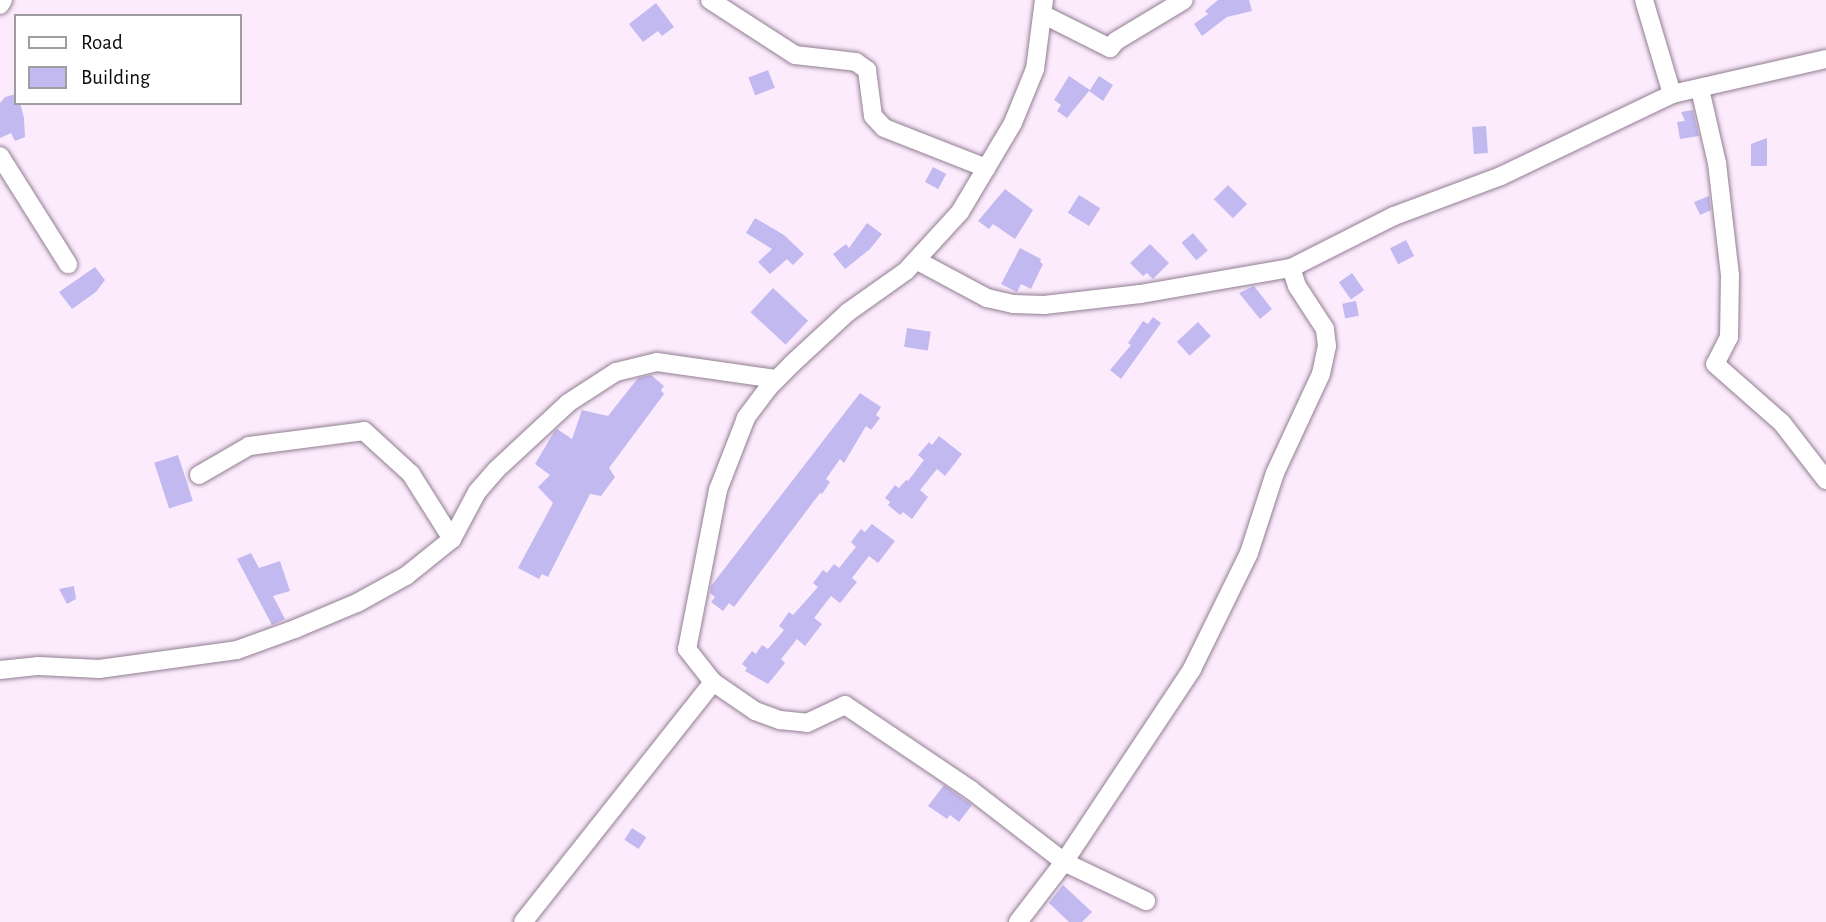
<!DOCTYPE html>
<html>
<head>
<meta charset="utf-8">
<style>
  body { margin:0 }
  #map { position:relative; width:1826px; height:922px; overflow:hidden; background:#fcebfd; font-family:"Alegreya Sans",sans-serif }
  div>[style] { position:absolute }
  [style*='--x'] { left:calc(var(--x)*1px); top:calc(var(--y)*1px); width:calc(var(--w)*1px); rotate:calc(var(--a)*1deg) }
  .building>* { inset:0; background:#c2b9f0; transform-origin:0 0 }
  .roads { filter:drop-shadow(0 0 2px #917e92) drop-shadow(0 0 2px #917e92) }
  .street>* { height:18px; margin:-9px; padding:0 9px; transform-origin:9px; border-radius:9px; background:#fff }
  span { translate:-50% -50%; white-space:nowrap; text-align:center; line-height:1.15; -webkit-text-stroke:6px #fff; paint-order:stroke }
  .legend { position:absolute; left:14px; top:14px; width:228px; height:91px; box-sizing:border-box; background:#fff; border:2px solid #9f9da0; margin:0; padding:9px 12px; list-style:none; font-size:21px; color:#100a11 }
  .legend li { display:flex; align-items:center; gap:14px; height:35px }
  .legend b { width:35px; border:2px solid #9f9da0 }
</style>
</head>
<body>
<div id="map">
  <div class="building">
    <i style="clip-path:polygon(1218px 0,1249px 0,1252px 11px,1227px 17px,1202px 36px,1194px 24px,1208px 14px,1205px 11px)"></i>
    <i style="clip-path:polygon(656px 3px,674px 27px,662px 36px,658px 31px,643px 42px,629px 24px)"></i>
    <i style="left:768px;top:70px;width:19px;height:21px;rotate:69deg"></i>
    <i style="clip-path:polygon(1069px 76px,1090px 90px,1099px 76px,1113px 85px,1103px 101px,1089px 91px,1067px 118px,1057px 111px,1061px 105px,1054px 100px)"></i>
    <i style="clip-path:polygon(16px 94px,16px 103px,20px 103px,24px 118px,25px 137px,15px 141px,11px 133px,0 138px,0 103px,5px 97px)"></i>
    <i style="clip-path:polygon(1693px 110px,1699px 136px,1680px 139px,1677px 122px,1685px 121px,1681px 112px)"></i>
    <i style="left:1486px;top:126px;width:27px;height:14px;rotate:86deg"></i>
    <i style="clip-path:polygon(1767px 138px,1767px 166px,1751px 166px,1751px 144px)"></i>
    <i style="left:933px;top:167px;width:15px;height:17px;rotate:28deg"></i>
    <i style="left:1228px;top:185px;width:27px;height:20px;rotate:45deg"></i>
    <i style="clip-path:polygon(1005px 189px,1033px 210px,1015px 239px,993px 224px,989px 229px,978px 221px)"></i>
    <i style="left:1079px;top:195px;width:25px;height:21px;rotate:32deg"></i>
    <i style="clip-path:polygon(1709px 196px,1711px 210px,1700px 215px,1694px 202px)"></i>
    <i style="clip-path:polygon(755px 218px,784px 235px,804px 254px,793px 265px,787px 259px,770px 274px,758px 262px,772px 249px,746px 233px)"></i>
    <i style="clip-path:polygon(867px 223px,882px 234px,870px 249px,845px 269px,833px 254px,846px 244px,849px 248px)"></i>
    <i style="left:1193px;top:233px;width:23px;height:15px;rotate:50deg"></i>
    <i style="left:1406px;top:240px;width:18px;height:18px;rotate:63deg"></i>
    <i style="clip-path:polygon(1150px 244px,1169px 263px,1153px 279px,1147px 273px,1143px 276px,1130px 263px)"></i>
    <i style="clip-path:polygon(1020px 248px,1041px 259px,1040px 262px,1043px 264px,1031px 289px,1021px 284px,1017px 292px,1001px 284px)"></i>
    <i style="clip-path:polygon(95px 267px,105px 280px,96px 292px,72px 309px,59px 292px)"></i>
    <i style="left:1352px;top:273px;width:21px;height:16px;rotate:55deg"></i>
    <i style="clip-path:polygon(1254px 286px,1272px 309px,1260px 319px,1239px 293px)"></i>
    <i style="left:773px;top:288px;width:48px;height:33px;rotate:43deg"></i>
    <i style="left:1356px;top:301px;width:15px;height:14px;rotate:79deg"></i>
    <i style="clip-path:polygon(1153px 317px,1161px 323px,1121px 379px,1110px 370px,1131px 345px,1128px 343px,1143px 321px,1148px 324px)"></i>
    <i style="left:1198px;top:322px;width:19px;height:29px;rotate:47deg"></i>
    <i style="left:907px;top:328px;width:24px;height:19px;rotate:9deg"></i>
    <i style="clip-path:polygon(651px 375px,664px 386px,661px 390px,664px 394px,609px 468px,615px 477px,601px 496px,590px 494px,548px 577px,542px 574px,539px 579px,518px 568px,553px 503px,538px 487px,550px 475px,535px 464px,554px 432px,557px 429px,572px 439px,582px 410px,608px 416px,638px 378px)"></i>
    <i style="clip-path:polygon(860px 393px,881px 407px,876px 415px,880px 418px,871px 430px,866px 426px,844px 463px,840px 459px,826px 479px,830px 482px,822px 494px,820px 493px,734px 607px,729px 603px,723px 611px,711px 602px,715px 597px,710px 593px,711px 586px)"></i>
    <i style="clip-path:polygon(939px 436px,962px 454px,945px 476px,937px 469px,920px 490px,928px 497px,912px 519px,903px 512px,900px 515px,888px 505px,890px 502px,885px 498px,895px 485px,899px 488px,906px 480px,908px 481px,924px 460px,918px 455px,929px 442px,932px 445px)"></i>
    <i style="left:178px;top:455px;width:48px;height:25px;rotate:72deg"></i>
    <i style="clip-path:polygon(872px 524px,895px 541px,878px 563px,869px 556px,852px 578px,857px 582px,840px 603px,831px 596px,814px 618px,822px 624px,805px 646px,797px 639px,781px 659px,785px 663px,768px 684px,745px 671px,747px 668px,742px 664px,752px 651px,756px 654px,762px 645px,768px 649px,784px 630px,779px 626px,789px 612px,793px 615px,818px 587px,813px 583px,823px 570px,827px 573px,834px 564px,839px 568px,856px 547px,851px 542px,861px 529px,865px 532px)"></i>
    <i style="clip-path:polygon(251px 553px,259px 568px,280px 561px,290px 591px,273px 596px,285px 619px,272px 625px,237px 559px)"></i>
    <i style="clip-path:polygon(74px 586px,76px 599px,67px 604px,59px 589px)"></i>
    <i style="clip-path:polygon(944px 785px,972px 805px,959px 822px,950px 815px,947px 819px,928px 806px)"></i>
    <i style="left:632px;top:828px;width:17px;height:14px;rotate:33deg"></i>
    <i style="clip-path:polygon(1063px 885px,1092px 912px,1082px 922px,1069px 922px,1049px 903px)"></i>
  </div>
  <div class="roads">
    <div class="street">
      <i style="--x:710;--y:0;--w:101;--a:32.9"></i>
      <i style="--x:795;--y:55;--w:61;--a:6.5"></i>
      <i style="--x:856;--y:62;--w:14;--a:36"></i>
      <i style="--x:867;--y:70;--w:46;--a:82.6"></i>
      <i style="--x:873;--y:116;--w:16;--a:47"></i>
      <i style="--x:884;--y:128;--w:110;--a:21.4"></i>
      <i style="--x:1044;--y:0;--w:70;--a:97.4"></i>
      <i style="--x:1035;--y:69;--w:58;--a:112.2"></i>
      <i style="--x:1013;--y:123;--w:104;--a:120.8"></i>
      <i style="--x:960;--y:212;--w:80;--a:132.5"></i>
      <i style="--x:906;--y:271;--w:72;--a:144.6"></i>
      <i style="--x:847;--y:313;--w:75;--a:137.2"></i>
      <i style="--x:792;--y:364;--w:33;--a:135"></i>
      <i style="--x:769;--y:387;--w:39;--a:127"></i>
      <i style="--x:746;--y:418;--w:77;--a:111.3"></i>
      <i style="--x:718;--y:490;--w:162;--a:101"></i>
      <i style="--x:687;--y:649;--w:42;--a:51.8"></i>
      <i style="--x:713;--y:682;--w:51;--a:34.6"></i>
      <i style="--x:755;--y:711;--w:27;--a:20"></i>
      <i style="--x:780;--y:720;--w:27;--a:6"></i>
      <i style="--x:807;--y:723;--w:42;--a:-25.3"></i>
      <i style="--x:845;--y:705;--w:152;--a:34"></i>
      <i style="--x:971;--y:790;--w:118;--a:37.7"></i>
      <i style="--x:1064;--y:862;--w:91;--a:25.4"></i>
      <i style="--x:1644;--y:0;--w:98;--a:73.4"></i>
      <i style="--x:0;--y:5;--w:6;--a:-59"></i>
      <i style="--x:1044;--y:15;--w:74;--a:26.6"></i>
      <i style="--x:1110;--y:48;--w:9;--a:-49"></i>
      <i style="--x:1116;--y:41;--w:79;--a:-31.1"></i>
      <i style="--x:1700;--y:89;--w:76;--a:77.1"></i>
      <i style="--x:1717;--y:163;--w:113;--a:83.4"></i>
      <i style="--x:1730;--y:275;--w:62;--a:90.9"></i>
      <i style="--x:1729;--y:337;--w:30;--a:117"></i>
      <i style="--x:1715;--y:364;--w:89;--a:41.4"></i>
      <i style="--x:1782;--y:423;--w:72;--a:52.3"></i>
      <i style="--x:0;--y:156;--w:128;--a:57.8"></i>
      <i style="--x:916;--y:260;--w:81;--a:28.2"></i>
      <i style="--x:987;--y:298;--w:27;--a:13"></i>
      <i style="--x:1013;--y:304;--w:31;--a:2"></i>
      <i style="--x:1044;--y:305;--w:97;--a:-6.5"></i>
      <i style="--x:1140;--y:294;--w:153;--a:-9.8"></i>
      <i style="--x:1291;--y:268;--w:115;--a:-26.8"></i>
      <i style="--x:1394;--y:216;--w:114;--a:-20.5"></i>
      <i style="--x:1501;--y:176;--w:190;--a:-25.6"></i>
      <i style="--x:1672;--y:94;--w:158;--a:-12.8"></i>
      <i style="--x:199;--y:475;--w:58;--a:-30.1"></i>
      <i style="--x:249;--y:446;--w:116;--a:-7.4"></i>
      <i style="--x:364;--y:431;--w:64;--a:42.5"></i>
      <i style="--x:411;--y:474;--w:77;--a:57.8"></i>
      <i style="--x:0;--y:670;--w:39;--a:-6"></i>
      <i style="--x:39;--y:666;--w:60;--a:2.9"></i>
      <i style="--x:99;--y:669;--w:139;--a:-7.8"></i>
      <i style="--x:237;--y:650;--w:62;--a:-19.9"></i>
      <i style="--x:295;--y:629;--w:67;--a:-22.8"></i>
      <i style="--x:357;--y:603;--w:56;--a:-28.9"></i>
      <i style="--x:406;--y:576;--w:59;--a:-38.8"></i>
      <i style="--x:452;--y:539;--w:53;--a:-62"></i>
      <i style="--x:477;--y:492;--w:29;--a:-49"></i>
      <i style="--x:496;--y:470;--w:98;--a:-42.9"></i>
      <i style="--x:568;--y:403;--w:57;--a:-32.9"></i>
      <i style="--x:616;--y:372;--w:42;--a:-13.7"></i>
      <i style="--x:657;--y:362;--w:121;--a:8.1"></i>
      <i style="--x:523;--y:922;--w:306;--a:-51.6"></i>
      <i style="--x:1018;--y:922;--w:76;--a:-52.5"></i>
      <i style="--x:1064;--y:862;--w:232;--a:-56.4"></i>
      <i style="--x:1192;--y:669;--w:129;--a:-63.8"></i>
      <i style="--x:1249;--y:553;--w:84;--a:-72"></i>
      <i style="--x:1275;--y:473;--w:109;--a:-65.1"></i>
      <i style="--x:1321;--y:374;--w:29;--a:-78"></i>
      <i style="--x:1327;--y:346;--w:17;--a:-97"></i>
      <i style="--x:1325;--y:329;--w:51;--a:-123.1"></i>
      <i style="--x:1297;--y:286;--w:19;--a:-108"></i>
    </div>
  </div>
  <ul class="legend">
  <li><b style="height:9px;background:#fff"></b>Road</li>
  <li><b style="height:19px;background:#c2b9f0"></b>Building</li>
  </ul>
</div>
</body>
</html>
